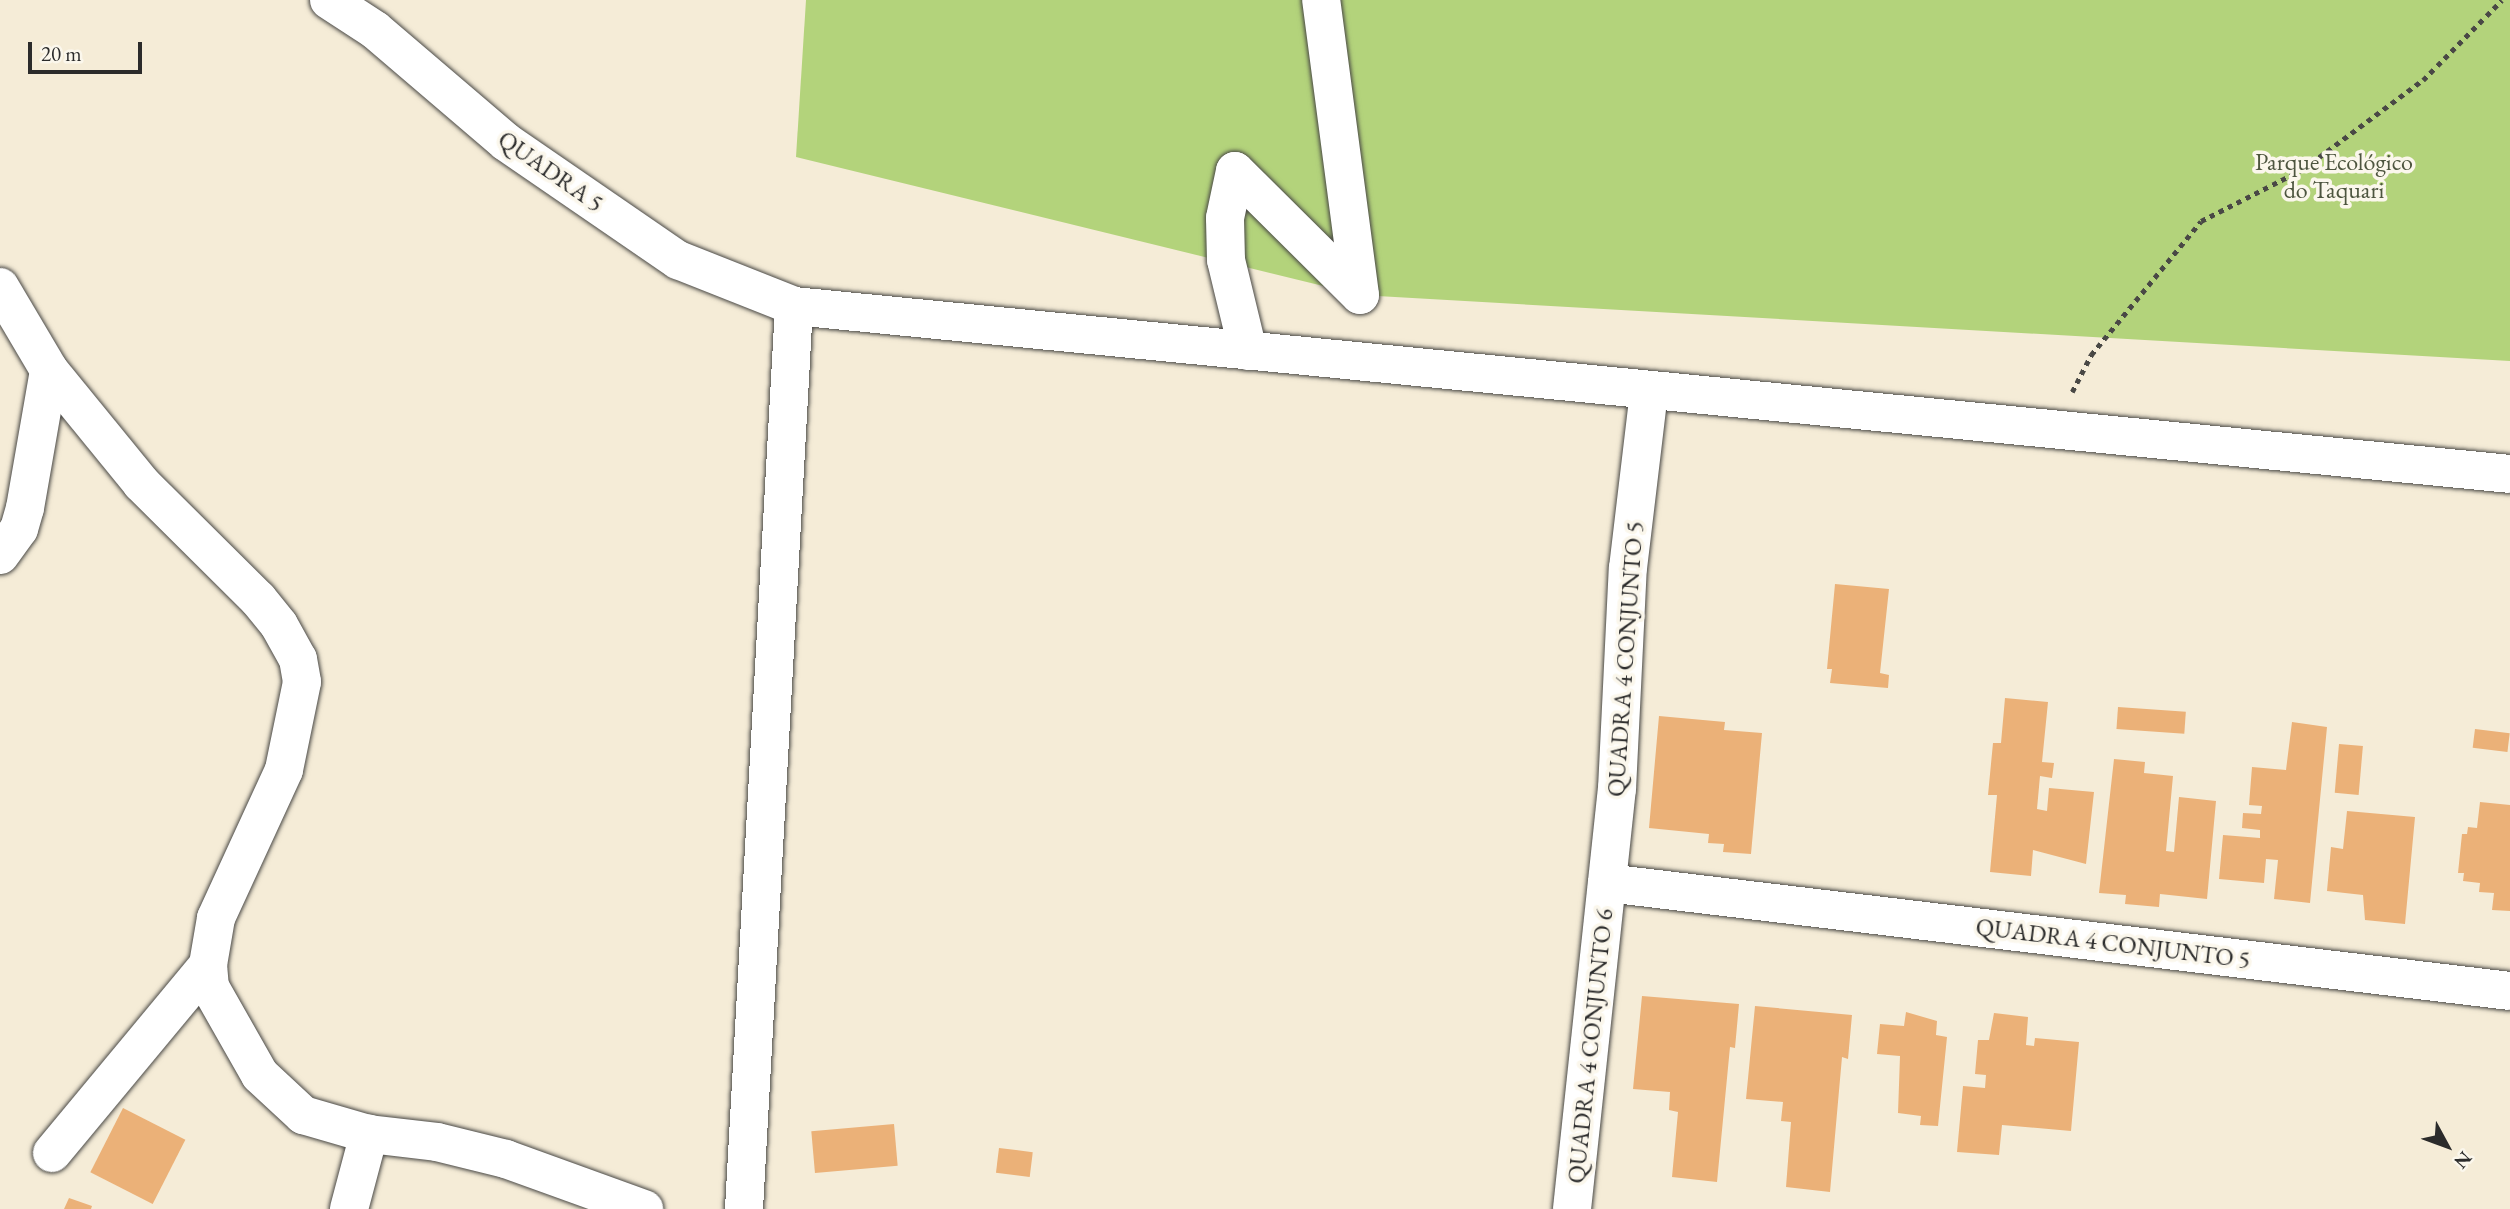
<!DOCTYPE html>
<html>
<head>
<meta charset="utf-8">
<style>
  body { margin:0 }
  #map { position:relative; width:2510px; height:1209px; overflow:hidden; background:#f5ecd7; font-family:"EB Garamond",serif }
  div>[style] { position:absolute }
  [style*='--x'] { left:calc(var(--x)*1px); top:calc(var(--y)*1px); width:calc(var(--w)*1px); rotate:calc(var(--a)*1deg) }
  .green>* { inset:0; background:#b3d37b }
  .building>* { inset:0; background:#ebb178; transform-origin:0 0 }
  .path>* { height:4.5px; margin-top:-2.25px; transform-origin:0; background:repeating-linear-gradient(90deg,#494845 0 5px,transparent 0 10px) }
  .roads { filter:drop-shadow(0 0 2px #494845) drop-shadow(0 0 2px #494845) }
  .minor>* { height:38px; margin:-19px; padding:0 19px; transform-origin:19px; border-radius:19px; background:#fff }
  span { translate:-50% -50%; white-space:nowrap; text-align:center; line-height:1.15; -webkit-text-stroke:7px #fbf7ec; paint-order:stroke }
  .park-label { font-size:24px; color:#4d553f }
  .street-label { font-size:24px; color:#2b2b2b }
  .north { position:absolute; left:2412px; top:1111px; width:70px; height:70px; -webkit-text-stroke:5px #fbf7ec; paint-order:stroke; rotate:131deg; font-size:19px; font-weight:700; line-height:28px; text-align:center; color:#2b2b2b }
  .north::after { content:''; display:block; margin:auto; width:24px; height:32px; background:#2b2b2b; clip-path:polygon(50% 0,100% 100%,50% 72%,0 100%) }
  .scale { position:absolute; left:28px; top:42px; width:114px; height:32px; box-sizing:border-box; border:4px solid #2b2b2b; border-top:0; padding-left:9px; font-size:21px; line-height:24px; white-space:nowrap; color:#2b2b2b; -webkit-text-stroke:5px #fbf7ec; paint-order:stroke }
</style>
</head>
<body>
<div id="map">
  <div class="green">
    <i style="clip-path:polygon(806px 0,2510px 0,2510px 361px,1360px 295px,796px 157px)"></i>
  </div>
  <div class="building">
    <i style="clip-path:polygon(1835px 584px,1889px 589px,1880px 673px,1889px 675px,1888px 688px,1830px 683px,1832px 669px,1827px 669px)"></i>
    <i style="clip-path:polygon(2005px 698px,2048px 702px,2042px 762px,2054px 763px,2053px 771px,2052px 778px,2040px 776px,2037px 809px,2047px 811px,2049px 788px,2094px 792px,2086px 864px,2033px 850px,2031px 876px,1990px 872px,1997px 795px,1988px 795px,1993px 743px,2001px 743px)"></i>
    <i style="left:2118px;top:707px;width:68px;height:22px;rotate:4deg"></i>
    <i style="clip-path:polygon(1659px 716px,1725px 722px,1724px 730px,1762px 733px,1751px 854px,1723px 852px,1724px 844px,1708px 843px,1709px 834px,1649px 828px)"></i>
    <i style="clip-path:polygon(2292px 722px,2327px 727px,2310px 903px,2274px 899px,2278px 860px,2266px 859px,2264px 883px,2219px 879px,2223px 835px,2260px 838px,2260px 830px,2242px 828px,2243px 813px,2261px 814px,2262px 806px,2249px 805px,2252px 767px,2286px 770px)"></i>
    <i style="left:2475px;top:729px;width:35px;height:19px;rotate:7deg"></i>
    <i style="left:2339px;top:744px;width:24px;height:49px;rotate:5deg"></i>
    <i style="clip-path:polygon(2114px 759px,2145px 762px,2144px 773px,2173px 776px,2166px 851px,2174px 852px,2179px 797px,2216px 801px,2207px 899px,2160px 894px,2159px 907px,2125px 904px,2126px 895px,2099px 893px)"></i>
    <i style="clip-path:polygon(2480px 802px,2510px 805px,2510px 911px,2492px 910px,2494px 893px,2479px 892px,2480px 883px,2463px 881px,2464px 873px,2458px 873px,2462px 834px,2467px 834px,2468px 827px,2477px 828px)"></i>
    <i style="clip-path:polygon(2347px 811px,2415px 817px,2405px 924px,2365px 920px,2363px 895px,2327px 891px,2331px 847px,2343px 849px)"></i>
    <i style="clip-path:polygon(1642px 996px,1739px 1004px,1735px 1048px,1730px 1047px,1717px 1182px,1672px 1177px,1678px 1112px,1669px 1110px,1670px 1092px,1633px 1089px)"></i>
    <i style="clip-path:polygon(1755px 1006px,1852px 1015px,1848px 1059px,1842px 1057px,1830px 1192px,1786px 1187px,1791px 1122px,1781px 1121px,1783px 1102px,1746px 1099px)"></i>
    <i style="clip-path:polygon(1906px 1012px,1937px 1021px,1936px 1035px,1947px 1037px,1938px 1126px,1920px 1125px,1921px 1116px,1898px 1113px,1900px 1056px,1877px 1054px,1880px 1024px,1904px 1026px)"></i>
    <i style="clip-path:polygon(1994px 1013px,2028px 1017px,2026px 1045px,2034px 1046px,2035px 1038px,2079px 1042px,2071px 1131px,2002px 1125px,1999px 1155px,1957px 1152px,1963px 1086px,1985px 1088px,1986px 1075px,1975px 1074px,1978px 1040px,1989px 1040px)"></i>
    <i style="left:123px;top:1108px;width:70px;height:72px;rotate:27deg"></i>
    <i style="left:894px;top:1124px;width:42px;height:83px;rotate:85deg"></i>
    <i style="left:999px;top:1148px;width:34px;height:25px;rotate:7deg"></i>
    <i style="clip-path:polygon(69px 1198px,92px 1206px,91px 1209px,64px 1209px)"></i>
  </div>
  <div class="path">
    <i style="--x:2072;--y:392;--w:42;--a:-62.8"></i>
    <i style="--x:2091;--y:355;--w:173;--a:-50.6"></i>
    <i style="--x:2201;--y:221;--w:114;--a:-27"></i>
    <i style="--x:2303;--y:169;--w:149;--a:-36.6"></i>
    <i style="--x:2423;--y:80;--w:112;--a:-45.4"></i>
  </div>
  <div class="roads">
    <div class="minor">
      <i style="--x:329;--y:0;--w:55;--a:33.1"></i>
      <i style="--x:375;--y:30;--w:172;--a:40.5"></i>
      <i style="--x:506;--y:142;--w:209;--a:34.5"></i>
      <i style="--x:678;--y:260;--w:125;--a:21.6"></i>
      <i style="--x:794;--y:306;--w:1724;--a:5.59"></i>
      <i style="--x:0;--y:287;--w:96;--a:59.4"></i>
      <i style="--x:49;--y:370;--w:146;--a:50.8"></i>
      <i style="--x:141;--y:483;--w:165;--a:44.8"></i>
      <i style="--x:258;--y:599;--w:33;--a:51"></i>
      <i style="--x:279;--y:625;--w:39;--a:61"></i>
      <i style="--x:298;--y:659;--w:23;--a:80"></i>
      <i style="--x:302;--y:682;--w:90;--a:101.6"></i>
      <i style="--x:284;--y:770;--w:163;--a:114.7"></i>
      <i style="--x:216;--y:918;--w:48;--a:99.7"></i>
      <i style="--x:208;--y:965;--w:22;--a:85"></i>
      <i style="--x:210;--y:987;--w:101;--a:60.4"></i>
      <i style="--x:260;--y:1075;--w:59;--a:42.9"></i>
      <i style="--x:303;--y:1115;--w:69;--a:16.1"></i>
      <i style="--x:369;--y:1134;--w:68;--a:6.7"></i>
      <i style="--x:437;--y:1142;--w:71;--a:13.8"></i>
      <i style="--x:506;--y:1159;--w:147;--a:19.9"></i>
      <i style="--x:1248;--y:351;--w:94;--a:-103.6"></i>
      <i style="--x:1226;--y:260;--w:42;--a:-91.4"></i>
      <i style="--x:1225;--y:218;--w:48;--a:-78"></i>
      <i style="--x:1235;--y:171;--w:176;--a:44.8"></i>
      <i style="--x:1360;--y:295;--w:298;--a:-97.5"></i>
      <i style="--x:0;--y:555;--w:32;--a:-54"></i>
      <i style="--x:19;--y:529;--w:22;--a:-74"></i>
      <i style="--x:25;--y:508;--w:140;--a:-80.1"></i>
      <i style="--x:1607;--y:883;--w:909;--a:6.82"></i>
      <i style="--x:52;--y:1153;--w:244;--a:-50.3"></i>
      <i style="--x:349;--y:1209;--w:78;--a:-75.1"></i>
      <i style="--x:744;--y:1209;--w:904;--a:-86.83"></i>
      <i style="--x:1572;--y:1209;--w:422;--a:-83.9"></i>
      <i style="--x:1617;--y:789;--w:221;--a:-87.2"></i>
      <i style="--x:1628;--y:568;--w:178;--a:-83.2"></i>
    </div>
  </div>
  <div class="park-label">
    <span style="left:2334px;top:176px">Parque Ecológico<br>do Taquari</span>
  </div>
  <div class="street-label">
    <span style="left:551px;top:171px;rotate:35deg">QUADRA 5</span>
    <span style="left:1625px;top:659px;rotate:-86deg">QUADRA 4 CONJUNTO 5</span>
    <span style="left:2113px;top:943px;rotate:7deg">QUADRA 4 CONJUNTO 5</span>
    <span style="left:1590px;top:1046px;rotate:-84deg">QUADRA 4 CONJUNTO 6</span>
  </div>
  <div class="north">N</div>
  <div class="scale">20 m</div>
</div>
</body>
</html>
